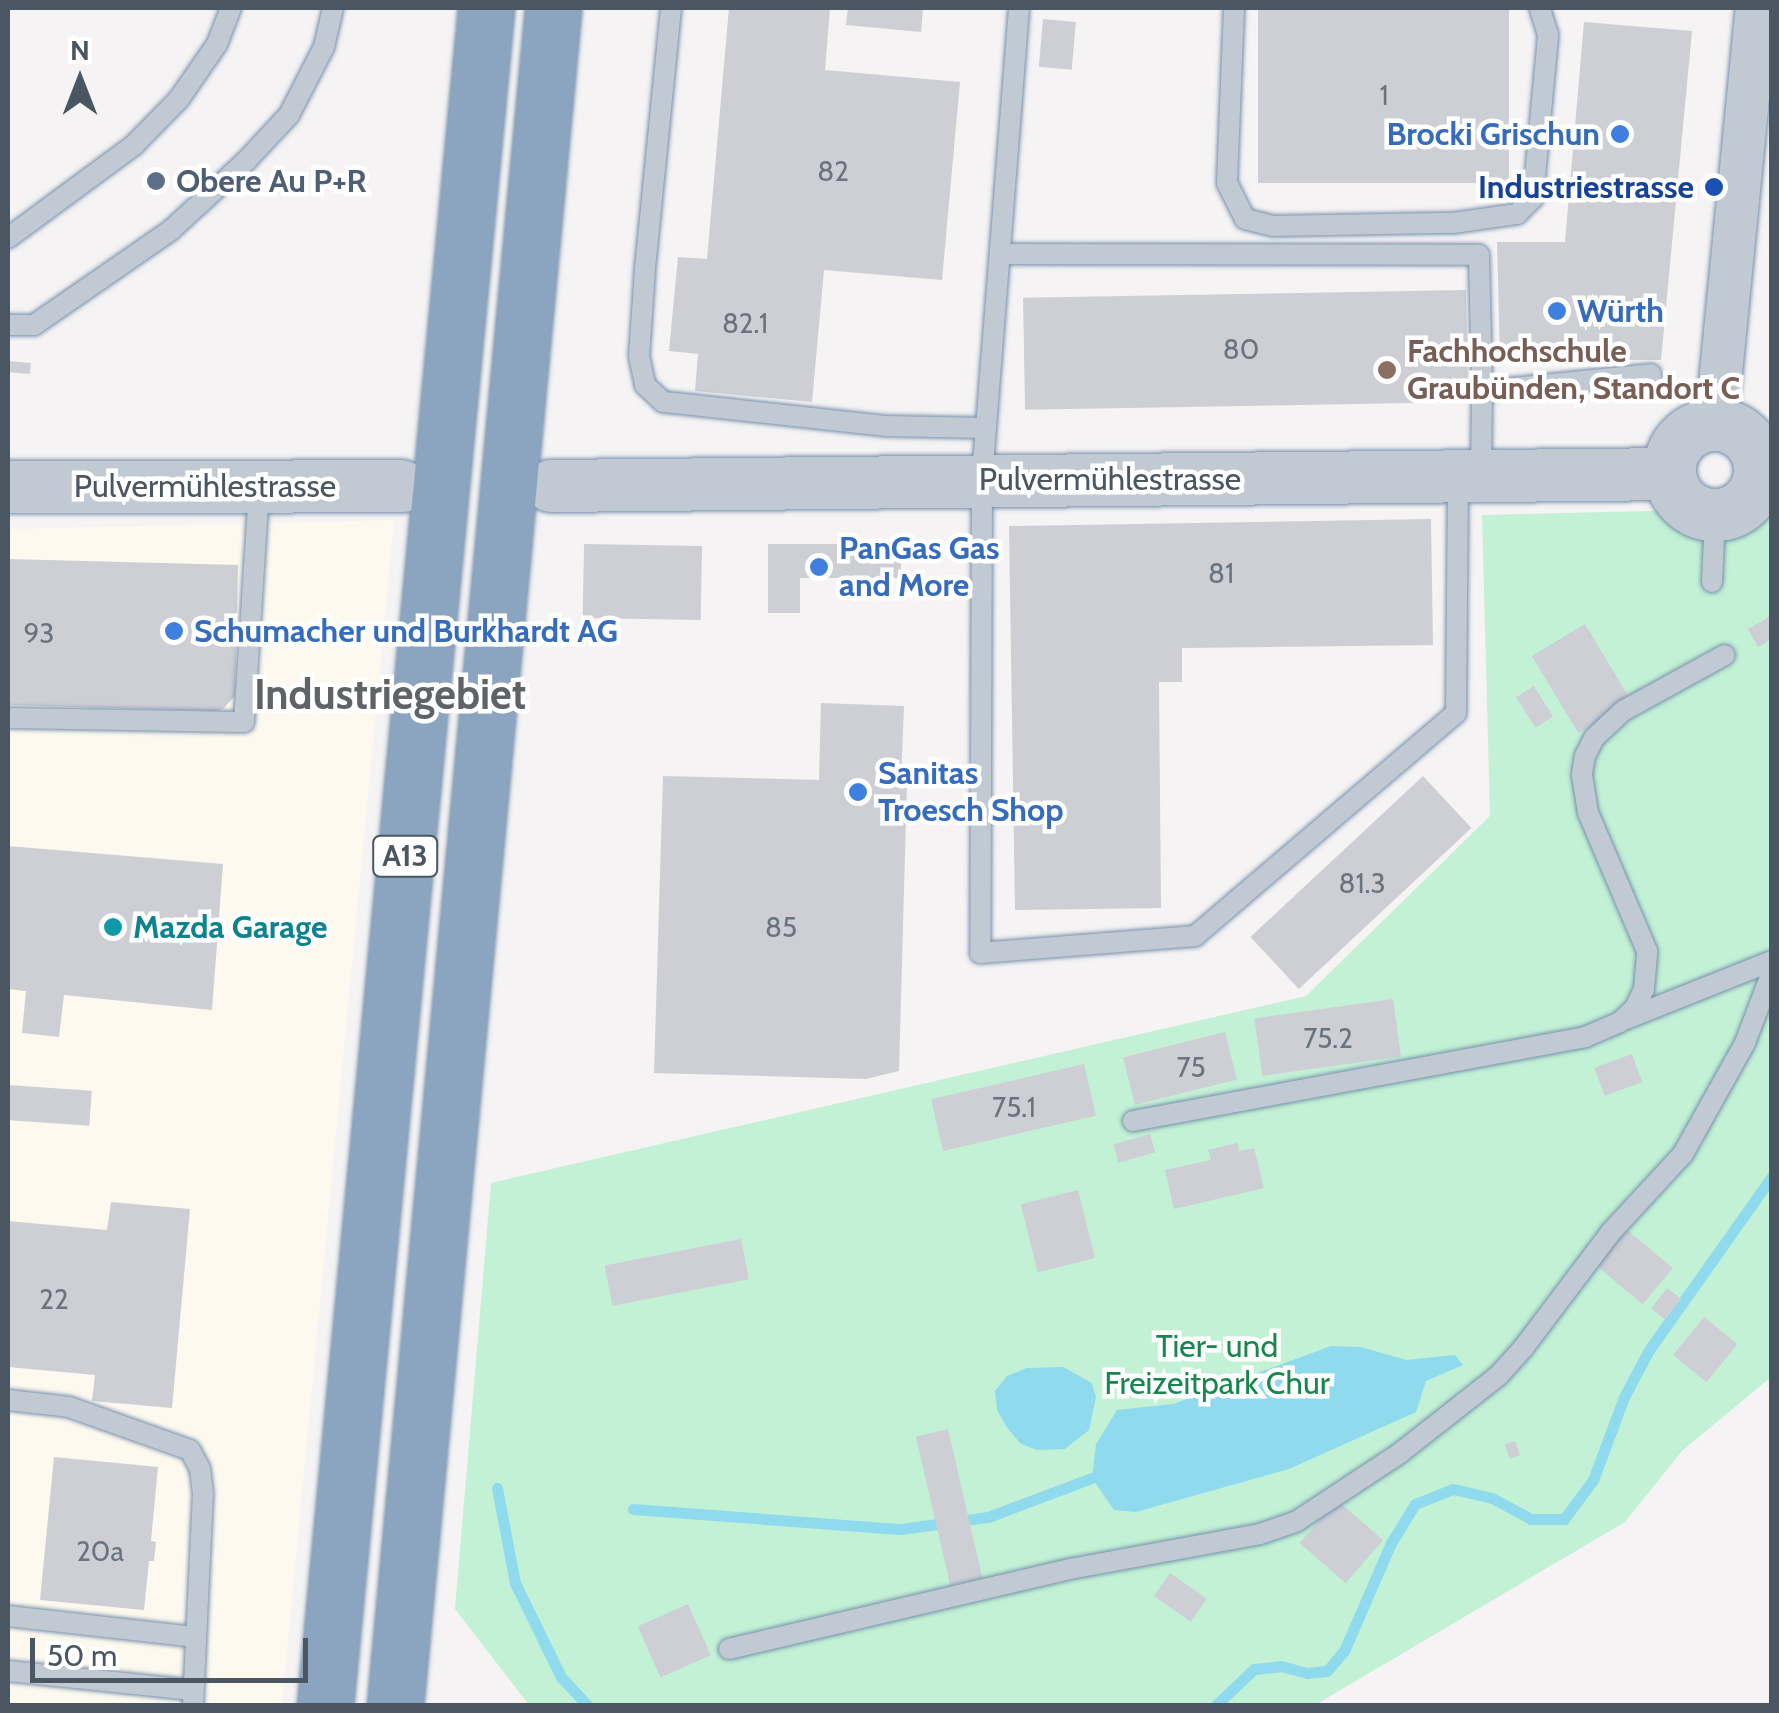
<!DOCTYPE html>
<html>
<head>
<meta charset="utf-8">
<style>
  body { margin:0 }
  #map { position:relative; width:1779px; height:1713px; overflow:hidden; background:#f5f3f3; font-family:Cabin,sans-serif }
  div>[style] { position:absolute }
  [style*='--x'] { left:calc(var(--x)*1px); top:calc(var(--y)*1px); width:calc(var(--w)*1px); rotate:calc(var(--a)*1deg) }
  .commercial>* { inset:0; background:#fdf9ef }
  .green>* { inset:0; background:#c3f1d5 }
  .water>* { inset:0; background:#90daee }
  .stream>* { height:11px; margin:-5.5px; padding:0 5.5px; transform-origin:5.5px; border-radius:5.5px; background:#90daee }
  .building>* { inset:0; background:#cdcfd5; transform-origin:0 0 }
  .roads { filter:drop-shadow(0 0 2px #7690ad) drop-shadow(0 0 2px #7690ad) }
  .service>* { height:20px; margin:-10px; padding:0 10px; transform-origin:10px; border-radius:10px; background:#c1cad2 }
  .minor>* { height:42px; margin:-21px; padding:0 21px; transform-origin:21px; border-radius:21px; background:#c1cad2 }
  .tertiary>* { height:52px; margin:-26px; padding:0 26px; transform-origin:26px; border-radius:26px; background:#c1cad2 }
  .tertiary>.ring { margin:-26px; padding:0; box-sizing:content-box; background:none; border:52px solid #c1cad2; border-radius:50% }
  .motorway>* { height:55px; margin:-27.5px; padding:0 27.5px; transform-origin:27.5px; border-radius:27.5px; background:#8ba5c1 }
  .dots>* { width:28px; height:28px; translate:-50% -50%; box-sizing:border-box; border:5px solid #fff; border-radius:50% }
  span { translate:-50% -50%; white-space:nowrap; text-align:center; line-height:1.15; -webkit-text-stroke:9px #fff; paint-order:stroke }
  .number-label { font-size:28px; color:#6b747e }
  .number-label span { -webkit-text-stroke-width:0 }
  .shield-label span { padding:2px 8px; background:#fff; border:2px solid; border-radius:8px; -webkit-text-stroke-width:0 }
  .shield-label { font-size:30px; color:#4a5661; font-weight:700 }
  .shop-label { font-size:32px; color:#366cbe; font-weight:700 }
  .right { translate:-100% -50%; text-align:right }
  .left { translate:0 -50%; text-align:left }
  .service-label { font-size:32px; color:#4e5e75; font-weight:700 }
  .transit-label { font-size:32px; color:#164399; font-weight:700 }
  .education-label { font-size:32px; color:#785e54; font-weight:700 }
  .street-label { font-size:32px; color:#4a5661 }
  .culture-label { font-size:32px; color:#0d838f; font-weight:700 }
  .park-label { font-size:32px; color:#17864f }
  .district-label { font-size:42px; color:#5f6368; font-weight:700 }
  .frame { position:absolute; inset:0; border:10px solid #4a5661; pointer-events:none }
  .north { position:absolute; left:30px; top:30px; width:100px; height:100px; -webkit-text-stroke:8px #fff; paint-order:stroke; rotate:0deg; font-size:28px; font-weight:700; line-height:40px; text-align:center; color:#4a5661 }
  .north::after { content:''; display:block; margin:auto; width:35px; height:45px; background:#4a5661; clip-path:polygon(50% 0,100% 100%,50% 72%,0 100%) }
  .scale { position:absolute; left:30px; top:1638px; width:278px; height:45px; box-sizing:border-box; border:5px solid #4a5661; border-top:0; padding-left:12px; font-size:30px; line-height:35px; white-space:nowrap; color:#4a5661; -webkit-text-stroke:8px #fff; paint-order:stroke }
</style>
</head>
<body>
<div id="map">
  <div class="commercial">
    <i style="clip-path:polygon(394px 520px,282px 1705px,8px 1705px,8px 529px)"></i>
  </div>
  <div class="green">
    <i style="clip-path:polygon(1771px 508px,1771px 1377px,1682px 1451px,1625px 1522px,1315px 1705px,529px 1705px,455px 1609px,491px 1183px,1306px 996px,1490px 816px,1482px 515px)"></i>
  </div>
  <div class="water">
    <i style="clip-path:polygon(1331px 1346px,1361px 1347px,1406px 1360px,1455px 1355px,1463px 1365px,1426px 1381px,1416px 1412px,1289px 1469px,1136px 1512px,1114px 1510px,1092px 1478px,1096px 1444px,1117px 1410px,1173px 1404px)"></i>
    <i style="clip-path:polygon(1063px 1367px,1092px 1383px,1096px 1397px,1089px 1430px,1065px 1449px,1037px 1450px,1021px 1444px,1008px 1429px,997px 1410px,995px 1391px,1007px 1376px,1027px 1368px)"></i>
  </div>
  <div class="stream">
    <i style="--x:497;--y:1488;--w:97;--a:79.3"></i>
    <i style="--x:515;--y:1583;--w:105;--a:63.9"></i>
    <i style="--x:561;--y:1677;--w:40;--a:47"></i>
    <i style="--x:633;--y:1509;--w:269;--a:4.3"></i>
    <i style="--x:901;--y:1529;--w:88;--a:-7.9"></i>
    <i style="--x:988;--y:1517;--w:111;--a:-20.6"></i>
    <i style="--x:1215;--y:1706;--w:54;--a:-43.5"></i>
    <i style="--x:1254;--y:1669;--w:27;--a:-6"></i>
    <i style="--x:1281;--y:1666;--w:27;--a:15"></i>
    <i style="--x:1307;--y:1673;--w:20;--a:-6"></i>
    <i style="--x:1327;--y:1671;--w:26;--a:-50"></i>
    <i style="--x:1344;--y:1651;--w:118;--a:-66.5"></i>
    <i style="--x:1391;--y:1543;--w:46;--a:-58.4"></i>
    <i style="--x:1415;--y:1504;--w:41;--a:-21.5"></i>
    <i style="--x:1453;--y:1489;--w:40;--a:13"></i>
    <i style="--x:1492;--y:1498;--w:44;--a:28.3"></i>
    <i style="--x:1531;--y:1519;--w:33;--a:0"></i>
    <i style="--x:1564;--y:1519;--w:49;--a:-53.4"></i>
    <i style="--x:1593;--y:1480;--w:89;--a:-69.5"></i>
    <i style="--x:1624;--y:1397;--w:53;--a:-62"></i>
    <i style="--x:1649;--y:1350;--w:213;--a:-54.7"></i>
  </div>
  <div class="building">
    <i style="clip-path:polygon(729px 8px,830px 8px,825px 70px,960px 82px,942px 280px,824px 270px,812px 402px,695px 391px,698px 354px,669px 351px,678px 257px,707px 259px)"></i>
    <i style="clip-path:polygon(848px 8px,923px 8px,921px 32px,846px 25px)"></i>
    <i style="left:1258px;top:8px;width:251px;height:175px"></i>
    <i style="left:1043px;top:19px;width:33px;height:48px;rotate:5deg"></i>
    <i style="clip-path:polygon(1584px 22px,1692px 31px,1661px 360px,1500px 359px,1497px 242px,1565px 242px)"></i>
    <i style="left:1466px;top:290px;width:112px;height:443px;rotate:89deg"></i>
    <i style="left:8px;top:361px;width:23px;height:11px;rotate:5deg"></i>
    <i style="clip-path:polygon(1431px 519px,1433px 645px,1182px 648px,1182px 682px,1159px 682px,1161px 908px,1015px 910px,1009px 526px)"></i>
    <i style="left:584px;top:544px;width:118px;height:74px;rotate:1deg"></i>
    <i style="clip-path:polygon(768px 544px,901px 544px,901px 578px,800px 578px,800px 613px,768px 613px)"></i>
    <i style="clip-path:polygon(8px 559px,238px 565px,235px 696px,223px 709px,215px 711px,8px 705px)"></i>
    <i style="clip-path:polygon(1772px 615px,1772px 639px,1758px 647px,1748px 629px)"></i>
    <i style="left:1585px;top:624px;width:90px;height:62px;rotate:59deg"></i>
    <i style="left:1534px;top:686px;width:36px;height:21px;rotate:58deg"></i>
    <i style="clip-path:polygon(821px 703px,904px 706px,901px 782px,907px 782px,899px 1071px,866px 1079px,654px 1073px,663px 776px,819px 780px)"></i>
    <i style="left:1423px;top:776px;width:71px;height:236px;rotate:47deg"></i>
    <i style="clip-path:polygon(8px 846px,223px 864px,212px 1010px,64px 995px,59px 1037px,22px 1033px,26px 991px,8px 989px)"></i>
    <i style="left:1393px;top:999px;width:58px;height:140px;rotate:82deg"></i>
    <i style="left:1225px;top:1032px;width:49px;height:105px;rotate:76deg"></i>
    <i style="left:1632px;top:1054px;width:30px;height:40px;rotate:70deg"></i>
    <i style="left:1084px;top:1064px;width:53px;height:157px;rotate:77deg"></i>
    <i style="left:8px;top:1085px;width:84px;height:35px;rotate:4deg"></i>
    <i style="left:1150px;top:1134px;width:19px;height:38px;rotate:74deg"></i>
    <i style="clip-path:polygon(1237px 1143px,1239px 1151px,1254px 1148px,1264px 1188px,1174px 1209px,1165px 1170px,1211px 1160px,1208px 1150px)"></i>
    <i style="left:1078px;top:1190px;width:70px;height:59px;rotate:76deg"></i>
    <i style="clip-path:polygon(111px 1202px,190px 1209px,172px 1408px,92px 1401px,95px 1375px,8px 1367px,8px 1221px,107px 1230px)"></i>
    <i style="left:1626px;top:1229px;width:61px;height:47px;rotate:40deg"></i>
    <i style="left:741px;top:1239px;width:41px;height:139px;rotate:79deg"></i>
    <i style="left:1667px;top:1288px;width:18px;height:26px;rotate:38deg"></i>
    <i style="left:1704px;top:1317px;width:43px;height:49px;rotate:39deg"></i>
    <i style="left:948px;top:1429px;width:153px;height:33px;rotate:77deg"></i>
    <i style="left:1515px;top:1441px;width:15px;height:11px;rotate:70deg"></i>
    <i style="clip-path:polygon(54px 1457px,158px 1467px,151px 1541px,156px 1542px,154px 1561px,149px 1561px,144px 1610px,40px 1600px)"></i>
    <i style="left:1337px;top:1500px;width:61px;height:57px;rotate:41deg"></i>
    <i style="left:1170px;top:1573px;width:45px;height:28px;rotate:35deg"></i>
    <i style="left:688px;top:1604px;width:56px;height:55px;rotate:66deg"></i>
  </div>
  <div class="roads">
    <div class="service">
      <i style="--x:671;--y:8;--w:262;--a:95.7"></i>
      <i style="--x:645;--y:269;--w:87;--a:93.9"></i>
      <i style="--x:639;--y:356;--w:30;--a:78"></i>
      <i style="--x:645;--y:385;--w:25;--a:43"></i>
      <i style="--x:663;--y:402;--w:11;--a:5"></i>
      <i style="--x:674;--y:403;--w:212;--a:6.2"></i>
      <i style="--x:885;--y:426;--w:101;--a:1.1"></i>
      <i style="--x:1019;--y:8;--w:473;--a:94.5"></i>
      <i style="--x:982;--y:480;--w:473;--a:90.2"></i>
      <i style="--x:980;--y:953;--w:216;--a:-4.5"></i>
      <i style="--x:1195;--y:936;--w:343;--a:-40.5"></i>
      <i style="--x:1456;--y:713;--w:236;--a:-89.5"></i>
      <i style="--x:1234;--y:8;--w:175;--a:92.3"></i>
      <i style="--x:1227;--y:183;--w:40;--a:63.4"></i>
      <i style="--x:1245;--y:219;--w:29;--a:14"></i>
      <i style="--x:1273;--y:226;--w:180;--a:-1"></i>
      <i style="--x:1453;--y:223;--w:65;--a:-8"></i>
      <i style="--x:1517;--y:214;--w:23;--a:-45"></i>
      <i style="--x:1533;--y:198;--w:164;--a:-84.7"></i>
      <i style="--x:1548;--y:35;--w:28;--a:-107"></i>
      <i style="--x:8;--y:238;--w:157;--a:-36.4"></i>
      <i style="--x:134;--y:145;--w:64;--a:-45.6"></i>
      <i style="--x:179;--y:99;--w:67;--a:-55.4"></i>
      <i style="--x:217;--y:44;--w:39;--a:-69"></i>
      <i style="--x:1000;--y:254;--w:479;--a:0.1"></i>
      <i style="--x:1479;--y:255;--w:136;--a:88.7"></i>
      <i style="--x:8;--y:325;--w:26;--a:0"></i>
      <i style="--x:34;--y:325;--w:167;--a:-34.7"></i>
      <i style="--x:171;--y:230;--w:103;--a:-42.6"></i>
      <i style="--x:247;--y:160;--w:62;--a:-47"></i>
      <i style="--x:289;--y:115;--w:76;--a:-62.8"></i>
      <i style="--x:324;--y:47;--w:40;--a:-77"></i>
      <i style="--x:1481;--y:475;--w:84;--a:-89.3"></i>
      <i style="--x:1482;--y:391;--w:170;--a:-5.7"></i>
      <i style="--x:1712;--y:582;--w:67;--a:-87.4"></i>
      <i style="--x:8;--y:718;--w:236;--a:1"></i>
      <i style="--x:244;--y:722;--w:235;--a:-86.3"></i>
      <i style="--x:1626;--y:1019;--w:157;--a:-21.7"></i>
      <i style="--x:1133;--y:1121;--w:460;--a:-10.5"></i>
      <i style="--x:1585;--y:1037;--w:38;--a:-23"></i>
      <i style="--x:1620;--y:1022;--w:21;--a:-43"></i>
      <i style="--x:1635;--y:1008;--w:21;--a:-65"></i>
      <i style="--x:1644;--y:989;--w:38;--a:-85"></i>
      <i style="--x:1647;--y:951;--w:150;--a:-113.1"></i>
      <i style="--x:1588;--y:813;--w:39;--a:-99"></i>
      <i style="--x:1582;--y:774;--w:18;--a:-81"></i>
      <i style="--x:1585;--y:756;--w:20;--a:-63"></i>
      <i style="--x:1594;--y:738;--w:40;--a:-43"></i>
      <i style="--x:1623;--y:711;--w:116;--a:-28.8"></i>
      <i style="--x:8;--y:1400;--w:61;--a:6.5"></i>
      <i style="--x:69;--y:1407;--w:128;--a:19.6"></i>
      <i style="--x:190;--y:1450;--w:21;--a:62"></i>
      <i style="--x:200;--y:1469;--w:24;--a:83"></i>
      <i style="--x:203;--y:1493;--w:213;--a:92.7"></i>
      <i style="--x:8;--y:1616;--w:187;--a:6.4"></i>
      <i style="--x:729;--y:1649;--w:350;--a:-13.2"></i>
      <i style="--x:1070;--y:1569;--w:193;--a:-10.4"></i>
      <i style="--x:1260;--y:1534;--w:39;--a:-19"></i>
      <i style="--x:1297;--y:1521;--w:123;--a:-33.4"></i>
      <i style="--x:1400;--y:1453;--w:126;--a:-38.2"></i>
      <i style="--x:1499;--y:1375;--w:38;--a:-48"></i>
      <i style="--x:1524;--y:1347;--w:144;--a:-52.9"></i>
      <i style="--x:1611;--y:1232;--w:106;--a:-47.3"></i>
      <i style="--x:1683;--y:1154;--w:127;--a:-60.8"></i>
      <i style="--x:1745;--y:1043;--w:76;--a:-69.2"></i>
      <i style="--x:8;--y:1671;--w:186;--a:5.9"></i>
    </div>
    <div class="minor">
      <i style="--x:1716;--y:424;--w:418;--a:-84.4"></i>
    </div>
    <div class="tertiary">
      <i class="ring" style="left:1670px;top:425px;width:38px;height:38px"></i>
      <i style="--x:551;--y:486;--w:1119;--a:-0.61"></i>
      <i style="--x:8;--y:487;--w:394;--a:-0.1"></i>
    </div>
    <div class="motorway">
      <i style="--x:325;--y:1706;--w:1706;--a:-84.58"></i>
      <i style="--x:395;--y:1706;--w:1705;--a:-84.68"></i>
    </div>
  </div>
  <div class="dots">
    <i style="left:1620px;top:134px;background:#3f7fe0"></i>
    <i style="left:156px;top:181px;background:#5c6f8a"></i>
    <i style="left:1714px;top:187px;background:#1a4fb4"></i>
    <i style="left:1557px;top:311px;background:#3f7fe0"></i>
    <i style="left:1387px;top:370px;background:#8d6e63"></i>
    <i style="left:819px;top:567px;background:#3f7fe0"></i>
    <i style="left:174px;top:631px;background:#3f7fe0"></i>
    <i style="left:858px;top:792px;background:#3f7fe0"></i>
    <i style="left:113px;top:927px;background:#0f9aa8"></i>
  </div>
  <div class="number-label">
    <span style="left:1384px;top:95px">1</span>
    <span style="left:833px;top:171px">82</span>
    <span style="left:745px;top:323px">82.1</span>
    <span style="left:1241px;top:349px">80</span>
    <span style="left:1221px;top:573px">81</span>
    <span style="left:39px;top:633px">93</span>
    <span style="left:1362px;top:883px">81.3</span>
    <span style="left:781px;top:927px">85</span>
    <span style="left:1328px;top:1038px">75.2</span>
    <span style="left:1191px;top:1067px">75</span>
    <span style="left:1014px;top:1107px">75.1</span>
    <span style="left:54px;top:1299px">22</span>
    <span style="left:100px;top:1551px">20a</span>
  </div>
  <div class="shield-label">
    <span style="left:405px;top:856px">A13</span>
  </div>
  <div class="shop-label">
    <span class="right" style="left:1600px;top:134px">Brocki Grischun</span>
    <span class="left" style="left:1577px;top:311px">Würth</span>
    <span class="left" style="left:839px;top:567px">PanGas Gas<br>and More</span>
    <span class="left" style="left:194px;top:631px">Schumacher und Burkhardt AG</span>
    <span class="left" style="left:878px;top:792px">Sanitas<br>Troesch Shop</span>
  </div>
  <div class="service-label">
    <span class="left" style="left:176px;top:181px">Obere Au P+R</span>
  </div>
  <div class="transit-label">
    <span class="right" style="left:1694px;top:187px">Industriestrasse</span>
  </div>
  <div class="education-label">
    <span class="left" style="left:1407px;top:370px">Fachhochschule<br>Graubünden, Standort C</span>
  </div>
  <div class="street-label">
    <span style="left:1110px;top:479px">Pulvermühlestrasse</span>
    <span style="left:205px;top:486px">Pulvermühlestrasse</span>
  </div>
  <div class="culture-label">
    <span class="left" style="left:133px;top:927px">Mazda Garage</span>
  </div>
  <div class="park-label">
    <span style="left:1217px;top:1365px">Tier- und<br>Freizeitpark Chur</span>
  </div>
  <div class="district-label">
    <span style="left:390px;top:694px">Industriegebiet</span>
  </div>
  <div class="frame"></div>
  <div class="north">N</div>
  <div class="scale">50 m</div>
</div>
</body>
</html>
